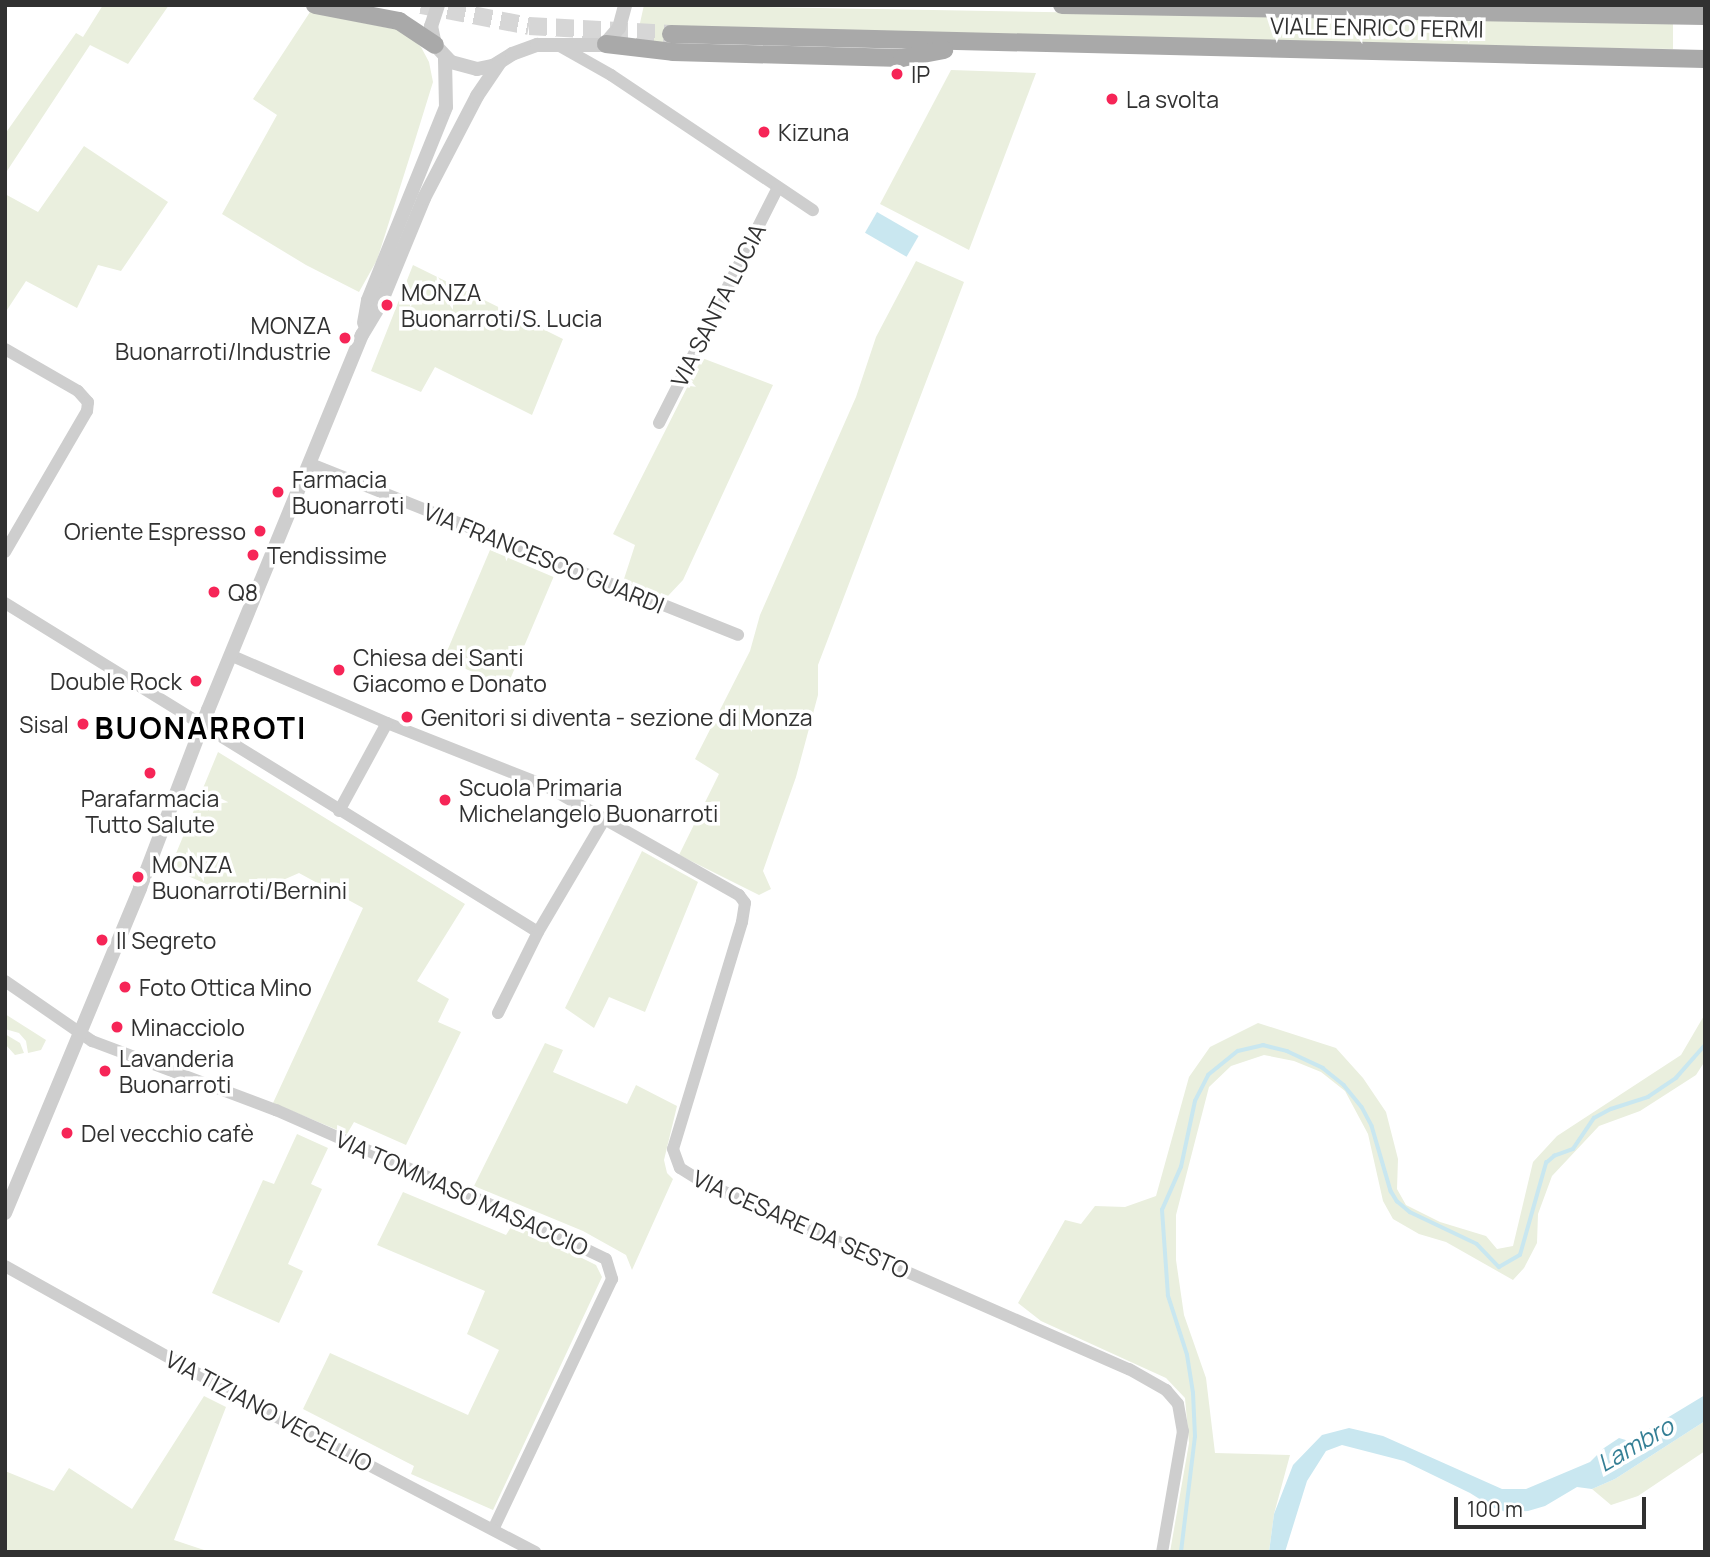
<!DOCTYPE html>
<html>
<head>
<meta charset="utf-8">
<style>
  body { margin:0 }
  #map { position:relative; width:1710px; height:1557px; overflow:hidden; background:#fff; font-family:Manrope,sans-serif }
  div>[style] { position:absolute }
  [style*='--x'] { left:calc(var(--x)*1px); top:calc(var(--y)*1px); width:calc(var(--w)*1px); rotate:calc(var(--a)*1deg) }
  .green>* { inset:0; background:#eaefde; transform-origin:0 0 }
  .water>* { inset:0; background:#c9e7f0; transform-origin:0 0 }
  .stream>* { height:3.5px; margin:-1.75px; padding:0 1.75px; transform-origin:1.75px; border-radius:1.75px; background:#c9e7f0 }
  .primary-tunnel>* { height:18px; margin-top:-9px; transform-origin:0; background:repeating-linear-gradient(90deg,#d6d6d6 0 18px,transparent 0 27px) }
  .minor>* { height:12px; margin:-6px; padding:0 6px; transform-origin:6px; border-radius:6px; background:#cecece }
  .tertiary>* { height:14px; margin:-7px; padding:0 7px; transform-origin:7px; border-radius:7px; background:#cecece }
  .primary>* { height:18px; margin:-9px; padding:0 9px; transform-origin:9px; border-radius:9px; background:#a9a9a9 }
  .dots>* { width:19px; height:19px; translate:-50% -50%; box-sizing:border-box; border:4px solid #fff; border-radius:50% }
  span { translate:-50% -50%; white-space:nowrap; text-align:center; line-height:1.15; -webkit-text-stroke:7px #fff; paint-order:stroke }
  .street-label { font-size:23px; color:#313131 }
  .poi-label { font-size:23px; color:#313131 }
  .left { translate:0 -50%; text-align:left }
  .right { translate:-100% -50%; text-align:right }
  .water-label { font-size:24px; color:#347f95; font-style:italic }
  .district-label { font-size:30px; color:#000; font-weight:700; letter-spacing:2px }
  .frame { position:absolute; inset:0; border:7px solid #313131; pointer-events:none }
  .scale { position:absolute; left:1454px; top:1497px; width:192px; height:32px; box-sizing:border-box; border:4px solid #313131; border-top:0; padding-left:9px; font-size:21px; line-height:24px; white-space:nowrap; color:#313131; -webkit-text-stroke:5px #fff; paint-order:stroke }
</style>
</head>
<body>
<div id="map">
  <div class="green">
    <i style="clip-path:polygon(103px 5px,169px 5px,128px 64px,90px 45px,5px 174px,5px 134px,76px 33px,83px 37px)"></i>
    <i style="clip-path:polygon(644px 5px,1673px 23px,1673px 49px,1105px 40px,666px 26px,665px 48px,636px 41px)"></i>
    <i style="clip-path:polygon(310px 12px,404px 31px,421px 47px,429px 62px,433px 82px,416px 137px,377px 260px,359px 292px,306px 265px,222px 214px,277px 115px,253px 99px)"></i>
    <i style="clip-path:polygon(951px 70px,1036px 73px,969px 250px,880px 204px)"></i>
    <i style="clip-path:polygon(84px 146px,168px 202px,121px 271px,98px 265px,77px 308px,26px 281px,5px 313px,5px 194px,38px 212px)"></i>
    <i style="clip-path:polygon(916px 261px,964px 282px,818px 665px,818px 695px,796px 777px,763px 871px,771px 889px,759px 895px,679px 855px,719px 774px,695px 759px,750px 651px,760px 615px,856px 397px,876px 337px)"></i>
    <i style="clip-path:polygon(413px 265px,563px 339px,532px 415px,435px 367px,421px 392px,371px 371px)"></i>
    <i style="clip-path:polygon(702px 358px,773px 385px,683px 580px,667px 597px,623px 582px,635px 545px,613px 534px)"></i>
    <i style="left:490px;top:550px;width:69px;height:119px;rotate:23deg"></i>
    <i style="clip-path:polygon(218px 752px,465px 904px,417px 981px,449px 999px,438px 1022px,461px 1032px,406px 1145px,354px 1122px,347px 1134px,273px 1103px,363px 908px,299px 873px,240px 899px,170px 868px)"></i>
    <i style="clip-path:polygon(642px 851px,698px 882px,645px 1012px,609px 997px,594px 1028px,565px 1008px)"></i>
    <i style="clip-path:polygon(5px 1014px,46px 1040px,41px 1050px,28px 1053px,26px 1041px,19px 1033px,5px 1029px)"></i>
    <i style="clip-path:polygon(1705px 1014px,1705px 1061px,1696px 1075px,1640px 1111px,1599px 1126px,1552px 1176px,1538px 1214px,1537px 1243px,1524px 1268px,1513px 1280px,1446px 1242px,1419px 1234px,1393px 1219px,1383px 1201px,1368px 1134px,1345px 1091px,1321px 1072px,1294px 1061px,1264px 1055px,1231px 1066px,1209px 1087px,1176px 1215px,1176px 1260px,1184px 1315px,1206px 1378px,1215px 1453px,1290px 1455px,1274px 1514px,1269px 1552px,1170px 1552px,1189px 1443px,1185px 1398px,1166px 1378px,1041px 1321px,1018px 1303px,1065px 1220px,1081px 1224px,1095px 1206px,1125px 1207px,1156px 1196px,1189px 1077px,1210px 1047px,1258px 1023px,1336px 1048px,1363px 1078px,1386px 1112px,1398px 1159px,1397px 1189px,1406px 1205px,1440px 1222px,1486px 1236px,1497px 1249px,1513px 1246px,1533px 1162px,1557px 1136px,1681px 1055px)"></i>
    <i style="clip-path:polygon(5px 1034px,20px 1043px,24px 1053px,15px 1055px,5px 1044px)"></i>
    <i style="clip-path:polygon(545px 1043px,563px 1050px,553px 1072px,627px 1104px,636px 1085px,677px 1106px,664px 1160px,667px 1173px,673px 1179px,632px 1270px,626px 1255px,583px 1231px,474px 1186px)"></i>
    <i style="clip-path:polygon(297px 1134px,328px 1148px,311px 1184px,322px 1189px,288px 1264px,303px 1271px,279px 1323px,212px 1293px,263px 1180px,274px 1184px)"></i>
    <i style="clip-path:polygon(403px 1192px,506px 1235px,513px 1224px,596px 1265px,602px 1277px,493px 1510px,411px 1474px,414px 1466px,303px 1409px,330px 1353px,468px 1415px,499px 1350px,467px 1334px,485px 1291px,377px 1245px)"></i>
    <i style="clip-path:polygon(204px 1396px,226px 1407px,174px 1540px,210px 1552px,5px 1552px,5px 1471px,54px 1491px,69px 1468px,132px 1509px)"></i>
    <i style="clip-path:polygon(1705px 1421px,1705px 1451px,1638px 1496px,1611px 1505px,1592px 1489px,1615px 1479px)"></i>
  </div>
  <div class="water">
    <i style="left:877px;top:212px;width:48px;height:24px;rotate:30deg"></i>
    <i style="clip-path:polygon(1705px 1395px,1705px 1421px,1615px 1479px,1592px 1489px,1577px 1487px,1545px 1506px,1528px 1511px,1506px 1512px,1494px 1508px,1470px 1493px,1404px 1461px,1342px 1445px,1326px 1451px,1307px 1481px,1285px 1552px,1269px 1552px,1274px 1514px,1293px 1465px,1322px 1435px,1349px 1428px,1383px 1436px,1502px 1489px,1526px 1489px,1590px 1462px,1604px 1448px,1619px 1438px,1629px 1441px)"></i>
  </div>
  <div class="stream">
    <i style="--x:1181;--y:1552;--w:116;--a:-83.1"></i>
    <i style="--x:1195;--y:1437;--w:44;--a:-92.6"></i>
    <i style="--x:1193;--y:1393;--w:38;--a:-99"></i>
    <i style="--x:1187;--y:1355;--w:62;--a:-107.9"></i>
    <i style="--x:1168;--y:1296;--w:86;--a:-94"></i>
    <i style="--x:1162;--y:1210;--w:47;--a:-66.2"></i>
    <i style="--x:1181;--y:1167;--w:67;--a:-78"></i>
    <i style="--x:1195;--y:1101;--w:29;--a:-63"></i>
    <i style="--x:1208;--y:1075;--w:38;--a:-39"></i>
    <i style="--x:1238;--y:1051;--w:26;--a:-13"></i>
    <i style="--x:1263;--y:1045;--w:25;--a:14"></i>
    <i style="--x:1287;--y:1051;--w:40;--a:25"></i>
    <i style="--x:1323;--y:1068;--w:27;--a:39"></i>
    <i style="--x:1344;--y:1085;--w:28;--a:51"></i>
    <i style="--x:1362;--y:1107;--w:21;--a:62"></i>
    <i style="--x:1372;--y:1126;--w:68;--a:73.7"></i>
    <i style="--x:1391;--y:1191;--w:12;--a:59"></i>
    <i style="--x:1397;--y:1201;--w:17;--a:40"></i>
    <i style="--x:1410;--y:1212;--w:74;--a:25.5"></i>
    <i style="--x:1477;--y:1244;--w:32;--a:46"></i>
    <i style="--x:1499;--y:1267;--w:24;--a:-30"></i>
    <i style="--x:1520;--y:1255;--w:96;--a:-74.2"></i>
    <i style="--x:1546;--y:1163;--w:11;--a:-41"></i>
    <i style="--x:1554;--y:1156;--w:20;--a:-20"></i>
    <i style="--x:1573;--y:1149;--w:37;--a:-56"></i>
    <i style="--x:1594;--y:1118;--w:19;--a:-28"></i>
    <i style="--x:1611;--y:1109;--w:39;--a:-18"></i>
    <i style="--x:1648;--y:1097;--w:34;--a:-34"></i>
    <i style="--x:1676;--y:1078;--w:44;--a:-48.7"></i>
  </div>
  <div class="primary-tunnel">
    <i style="--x:421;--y:5;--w:110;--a:11"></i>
    <i style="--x:529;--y:26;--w:142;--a:3.2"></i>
  </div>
  <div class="minor">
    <i style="--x:558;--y:45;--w:61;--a:29.5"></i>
    <i style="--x:611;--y:75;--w:243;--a:33.8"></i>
    <i style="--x:5;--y:349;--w:84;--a:29.9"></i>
    <i style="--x:78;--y:391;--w:15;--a:48"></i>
    <i style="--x:88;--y:402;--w:9;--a:96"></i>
    <i style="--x:87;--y:411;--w:163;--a:120.2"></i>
    <i style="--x:659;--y:423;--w:264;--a:-63.2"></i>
    <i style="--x:311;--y:464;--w:460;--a:21.8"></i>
    <i style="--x:5;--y:603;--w:626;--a:31.69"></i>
    <i style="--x:230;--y:655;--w:171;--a:23.4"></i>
    <i style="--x:387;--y:723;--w:171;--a:21.6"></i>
    <i style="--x:546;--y:786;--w:222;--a:29.5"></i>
    <i style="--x:739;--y:895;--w:10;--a:53"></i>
    <i style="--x:745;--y:903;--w:19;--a:99"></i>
    <i style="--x:742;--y:922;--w:237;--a:106.9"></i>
    <i style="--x:673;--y:1149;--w:20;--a:70"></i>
    <i style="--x:680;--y:1168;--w:26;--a:32"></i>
    <i style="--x:702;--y:1182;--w:466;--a:23.7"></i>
    <i style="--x:1129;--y:1369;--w:43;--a:29.6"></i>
    <i style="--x:1166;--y:1390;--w:18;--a:49"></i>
    <i style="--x:1178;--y:1404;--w:27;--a:80"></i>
    <i style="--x:1183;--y:1431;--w:123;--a:99.8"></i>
    <i style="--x:339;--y:811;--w:100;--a:-61.4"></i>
    <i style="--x:5;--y:981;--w:106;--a:34.6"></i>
    <i style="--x:92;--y:1041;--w:197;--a:20.6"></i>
    <i style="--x:276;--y:1110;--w:268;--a:23.8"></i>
    <i style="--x:521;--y:1218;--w:94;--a:25.8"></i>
    <i style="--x:606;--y:1259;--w:21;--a:73"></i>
    <i style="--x:612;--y:1279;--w:276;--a:115.4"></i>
    <i style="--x:498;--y:1013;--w:90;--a:-63.7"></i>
    <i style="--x:538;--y:932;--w:130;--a:-59.5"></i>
    <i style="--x:5;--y:1266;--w:281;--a:29.2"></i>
    <i style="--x:250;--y:1403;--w:322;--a:27.6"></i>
  </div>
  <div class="tertiary">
    <i style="--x:438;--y:5;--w:22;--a:108"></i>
    <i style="--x:431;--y:26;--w:19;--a:78"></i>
    <i style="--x:435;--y:45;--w:23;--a:47"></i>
    <i style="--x:451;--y:62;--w:27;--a:15"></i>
    <i style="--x:477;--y:69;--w:16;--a:-11"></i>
    <i style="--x:493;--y:66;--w:22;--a:-32"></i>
    <i style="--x:512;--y:54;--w:27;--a:-20"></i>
    <i style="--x:537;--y:45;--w:67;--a:0"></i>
    <i style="--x:604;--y:45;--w:23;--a:-49"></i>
    <i style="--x:619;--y:28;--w:24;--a:-75"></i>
    <i style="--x:364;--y:323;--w:23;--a:-80"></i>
    <i style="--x:368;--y:300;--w:208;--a:-68"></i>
    <i style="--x:446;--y:107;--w:49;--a:-91.2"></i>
    <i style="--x:5;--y:1213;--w:352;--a:-67.4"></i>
    <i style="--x:140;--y:888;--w:191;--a:-69.1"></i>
    <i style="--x:208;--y:710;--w:405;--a:-67.7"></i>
    <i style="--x:362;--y:335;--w:35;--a:-59"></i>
    <i style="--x:380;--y:305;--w:116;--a:-67.6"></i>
    <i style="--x:424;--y:198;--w:115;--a:-62.5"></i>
    <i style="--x:477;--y:96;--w:41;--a:-55.9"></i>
  </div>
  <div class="primary">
    <i style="--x:315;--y:5;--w:86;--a:10.8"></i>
    <i style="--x:399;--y:21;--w:43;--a:33.7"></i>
    <i style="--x:1062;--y:5;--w:643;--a:0.98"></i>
    <i style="--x:671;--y:34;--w:1034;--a:1.39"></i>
    <i style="--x:606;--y:44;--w:67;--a:6.8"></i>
    <i style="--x:673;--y:52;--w:229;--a:1.5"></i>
    <i style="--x:902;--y:58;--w:43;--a:-10.8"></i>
  </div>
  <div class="dots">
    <i style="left:897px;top:74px;background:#f62557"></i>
    <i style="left:1112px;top:99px;background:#f62557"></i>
    <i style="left:764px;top:132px;background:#f62557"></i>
    <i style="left:387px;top:305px;background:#f62557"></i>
    <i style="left:345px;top:338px;background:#f62557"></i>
    <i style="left:278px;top:492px;background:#f62557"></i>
    <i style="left:260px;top:531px;background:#f62557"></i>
    <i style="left:253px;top:555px;background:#f62557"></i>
    <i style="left:214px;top:592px;background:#f62557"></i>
    <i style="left:339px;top:670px;background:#f62557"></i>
    <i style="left:196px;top:681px;background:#f62557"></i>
    <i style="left:407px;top:717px;background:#f62557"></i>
    <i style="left:83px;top:724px;background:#f62557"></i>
    <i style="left:150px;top:773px;background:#f62557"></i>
    <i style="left:445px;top:800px;background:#f62557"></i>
    <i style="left:138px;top:877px;background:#f62557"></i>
    <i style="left:102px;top:940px;background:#f62557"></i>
    <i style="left:125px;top:987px;background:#f62557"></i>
    <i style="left:117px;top:1027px;background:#f62557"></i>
    <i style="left:105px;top:1071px;background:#f62557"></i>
    <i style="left:67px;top:1133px;background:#f62557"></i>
  </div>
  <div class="street-label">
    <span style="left:1377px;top:27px;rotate:1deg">VIALE ENRICO FERMI</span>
    <span style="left:718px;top:305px;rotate:-63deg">VIA SANTA LUCIA</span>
    <span style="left:544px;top:558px;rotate:22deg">VIA FRANCESCO GUARDI</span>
    <span style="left:462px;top:1193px;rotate:24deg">VIA TOMMASO MASACCIO</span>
    <span style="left:801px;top:1224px;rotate:24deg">VIA CESARE DA SESTO</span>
    <span style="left:269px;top:1411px;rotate:28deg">VIA TIZIANO VECELLIO</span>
  </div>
  <div class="poi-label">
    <span class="left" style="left:911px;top:74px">IP</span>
    <span class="left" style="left:1126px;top:99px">La svolta</span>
    <span class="left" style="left:778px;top:132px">Kizuna</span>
    <span class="left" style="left:401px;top:305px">MONZA<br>Buonarroti/S. Lucia</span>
    <span class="right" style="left:331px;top:338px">MONZA<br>Buonarroti/Industrie</span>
    <span class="left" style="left:292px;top:492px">Farmacia<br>Buonarroti</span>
    <span class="right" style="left:246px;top:531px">Oriente Espresso</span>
    <span class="left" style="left:267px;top:555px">Tendissime</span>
    <span class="left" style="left:228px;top:592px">Q8</span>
    <span class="left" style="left:353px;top:670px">Chiesa dei Santi<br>Giacomo e Donato</span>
    <span class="right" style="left:182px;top:681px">Double Rock</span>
    <span class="left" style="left:421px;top:717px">Genitori si diventa - sezione di Monza</span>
    <span class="right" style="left:69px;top:724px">Sisal</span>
    <span class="left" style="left:459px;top:800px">Scuola Primaria<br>Michelangelo Buonarroti</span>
    <span style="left:150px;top:811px">Parafarmacia<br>Tutto Salute</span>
    <span class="left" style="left:152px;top:877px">MONZA<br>Buonarroti/Bernini</span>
    <span class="left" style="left:116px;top:940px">Il Segreto</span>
    <span class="left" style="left:139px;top:987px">Foto Ottica Mino</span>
    <span class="left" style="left:131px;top:1027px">Minacciolo</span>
    <span class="left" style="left:119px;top:1071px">Lavanderia<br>Buonarroti</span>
    <span class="left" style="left:81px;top:1133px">Del vecchio cafè</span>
  </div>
  <div class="water-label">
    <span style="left:1635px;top:1444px;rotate:-30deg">Lambro</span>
  </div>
  <div class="district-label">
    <span style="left:201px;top:728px">BUONARROTI</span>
  </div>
  <div class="frame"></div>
  <div class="scale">100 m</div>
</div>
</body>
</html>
